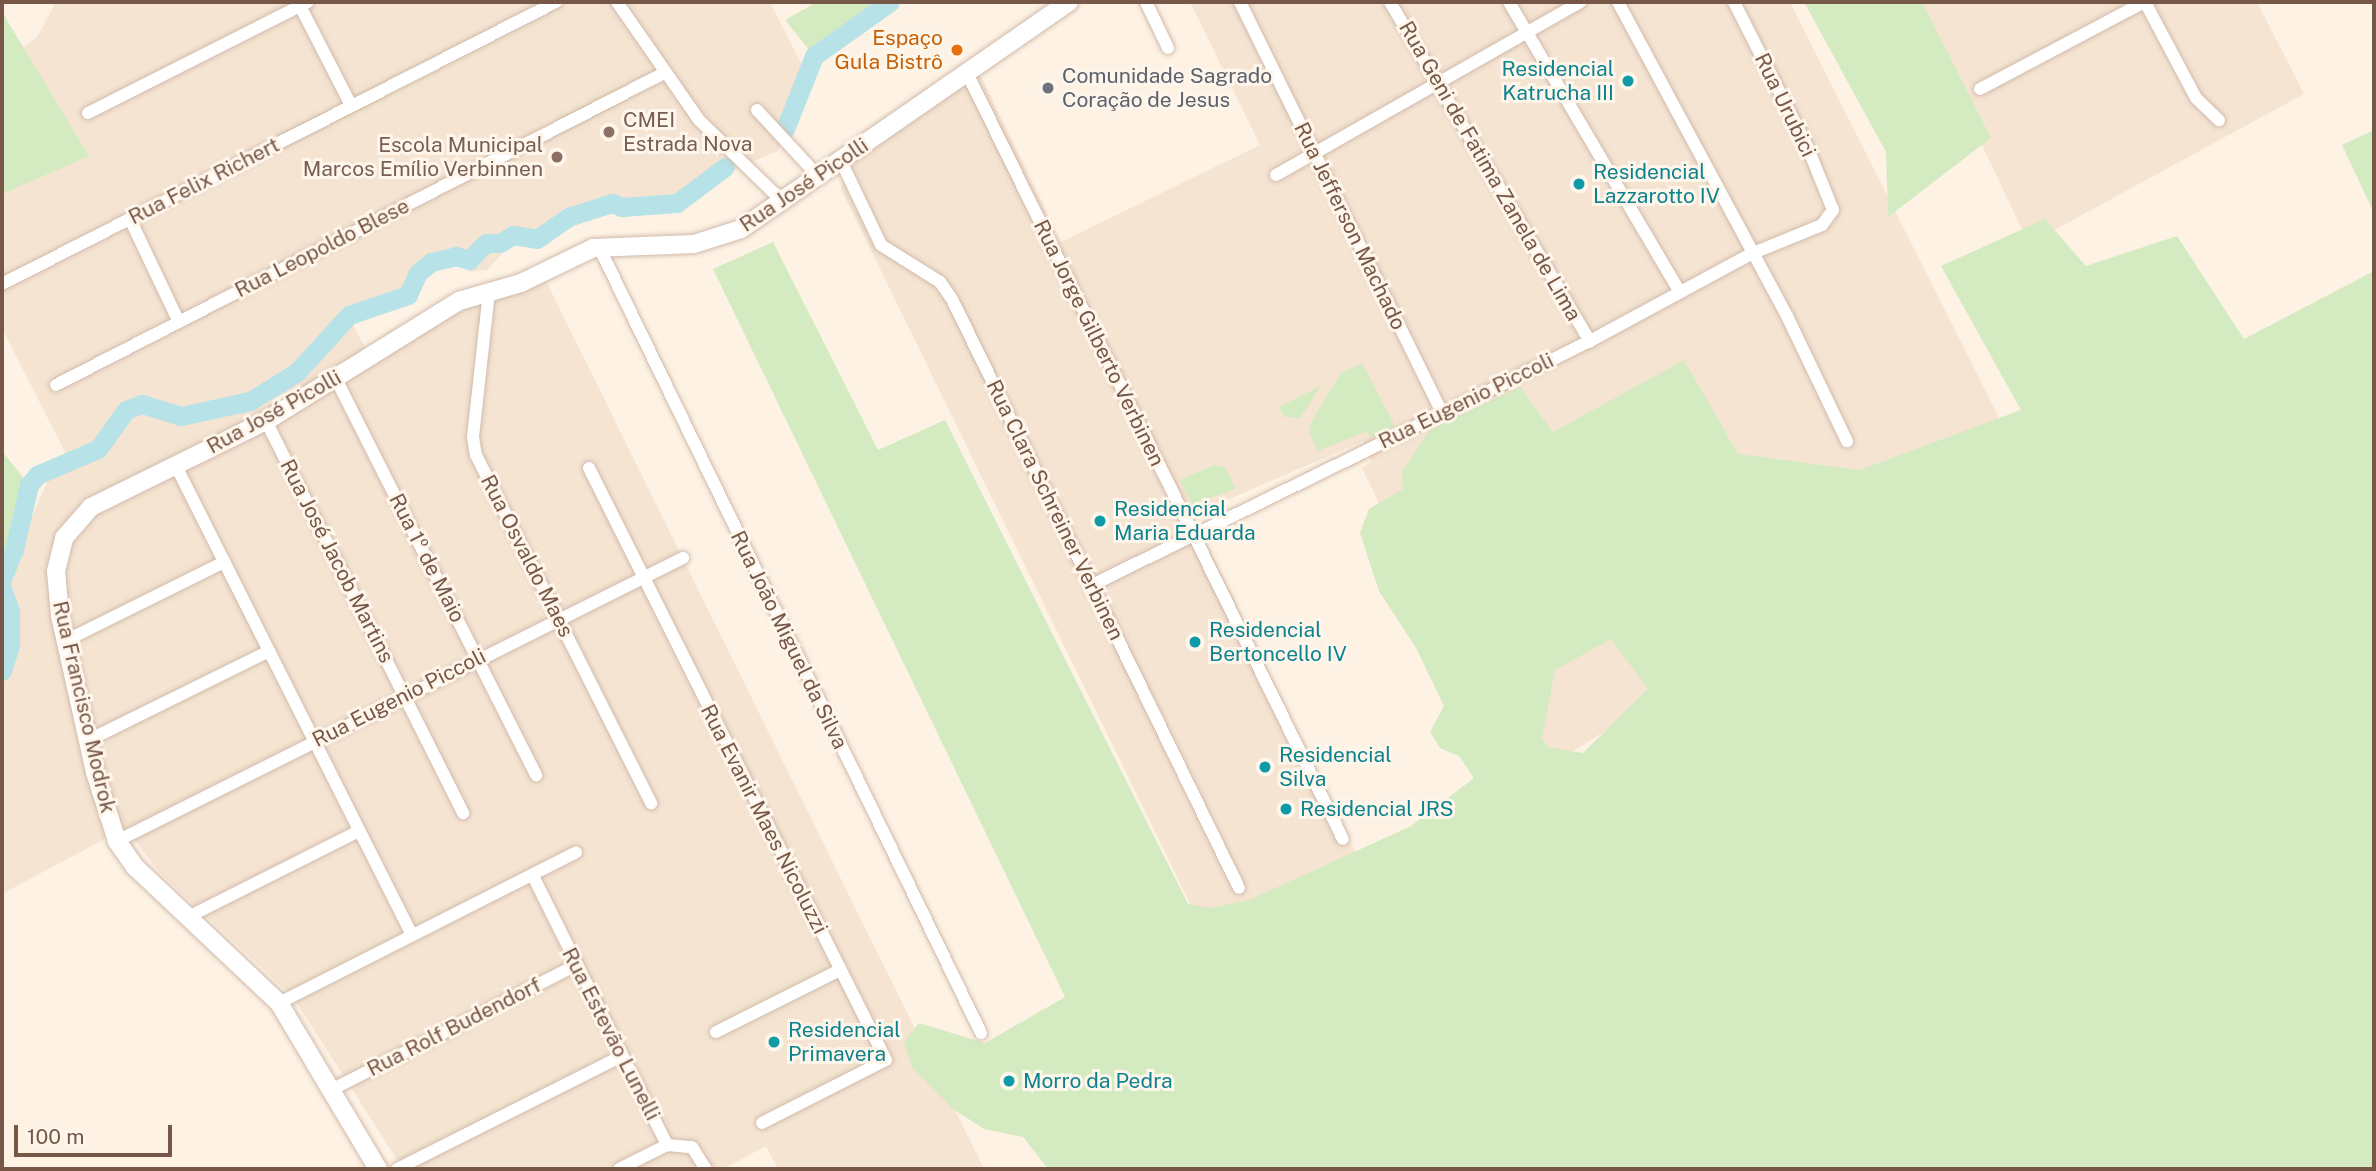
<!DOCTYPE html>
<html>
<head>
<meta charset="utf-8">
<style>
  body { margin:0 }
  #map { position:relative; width:2376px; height:1171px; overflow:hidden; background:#fdf2e4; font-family:"Public Sans",sans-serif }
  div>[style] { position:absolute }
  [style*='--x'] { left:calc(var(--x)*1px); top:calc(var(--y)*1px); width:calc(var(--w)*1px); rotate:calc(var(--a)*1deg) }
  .residential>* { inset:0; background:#f5e4d2 }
  .green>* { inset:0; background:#d4ebc2 }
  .river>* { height:19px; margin:-9.5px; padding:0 9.5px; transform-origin:9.5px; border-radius:9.5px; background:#b7e2e7 }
  .roads { filter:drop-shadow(0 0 2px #d1bbac) drop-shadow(0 0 2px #d1bbac) }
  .street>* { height:12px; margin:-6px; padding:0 6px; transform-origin:6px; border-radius:6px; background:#fff }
  .secondary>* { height:18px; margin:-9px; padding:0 9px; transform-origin:9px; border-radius:9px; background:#fff }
  .dots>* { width:19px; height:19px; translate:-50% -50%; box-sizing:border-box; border:4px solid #fff6eb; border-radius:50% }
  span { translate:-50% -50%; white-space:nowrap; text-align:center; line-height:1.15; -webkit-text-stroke:6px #fff6eb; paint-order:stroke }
  .food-label { font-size:21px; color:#c56008 }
  .right { translate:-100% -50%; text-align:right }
  .culture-label { font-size:21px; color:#0d838f }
  .left { translate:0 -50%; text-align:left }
  .worship-label { font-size:21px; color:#5b616d }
  .street-label { font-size:21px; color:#775748 }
  .education-label { font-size:21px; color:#785e54 }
  .frame { position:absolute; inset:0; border:4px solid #775748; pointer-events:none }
  .scale { position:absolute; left:14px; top:1125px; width:158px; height:32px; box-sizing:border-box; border:4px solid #775748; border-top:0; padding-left:9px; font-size:21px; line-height:24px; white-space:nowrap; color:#775748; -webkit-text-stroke:5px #fff6eb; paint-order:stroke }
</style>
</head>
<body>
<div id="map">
  <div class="residential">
    <i style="clip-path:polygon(56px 2px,770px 2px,805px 71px,778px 151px,720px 175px,677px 203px,590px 208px,561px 216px,513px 242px,487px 270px,470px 272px,460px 262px,431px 262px,425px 275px,351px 321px,374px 365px,445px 317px,546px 281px,984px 1169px,778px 1169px,766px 1146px,724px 1169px,403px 1169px,293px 997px,162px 875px,125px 828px,2px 894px,2px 673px,13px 645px,12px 610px,3px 583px,50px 476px,72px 466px,2px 328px,2px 64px,37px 37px)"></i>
    <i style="clip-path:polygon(1190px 2px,1790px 2px,2275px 967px,1639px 710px,1516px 787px,1362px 468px,1372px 461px,1363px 441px,1193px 515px,1443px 1033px,1249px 1024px,841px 189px,851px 163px,980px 75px,1061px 242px,1260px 145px)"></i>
    <i style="clip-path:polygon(1914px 2px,2257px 2px,2304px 94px,2029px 244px)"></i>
  </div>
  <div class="green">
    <i style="clip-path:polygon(817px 2px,890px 2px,814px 56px,785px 20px)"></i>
    <i style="clip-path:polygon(1804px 2px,1922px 2px,1991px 138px,1888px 217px,1886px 152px)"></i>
    <i style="clip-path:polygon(2px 12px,89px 156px,2px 194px)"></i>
    <i style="clip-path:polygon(2374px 130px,2374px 213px,2342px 145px)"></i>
    <i style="clip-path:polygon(evenodd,2045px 219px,2086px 266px,2177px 236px,2244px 339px,2374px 271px,2374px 1169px,1048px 1169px,1023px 1137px,984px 1129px,953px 1109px,912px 1067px,904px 1042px,919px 1023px,985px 1043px,1065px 997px,713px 269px,773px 242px,878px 450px,945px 420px,1188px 904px,1209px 908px,1249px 900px,1411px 826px,1474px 778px,1459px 756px,1440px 748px,1430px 732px,1444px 706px,1416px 648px,1379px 591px,1360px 533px,1369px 509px,1403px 489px,1402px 472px,1430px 430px,1520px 387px,1553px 432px,1684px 360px,1738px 454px,1860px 470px,2021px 410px,1941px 266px,2045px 219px,1611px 639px,1648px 689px,1583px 753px,1548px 747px,1542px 739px,1555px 670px,1611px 639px)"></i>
    <i style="clip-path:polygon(1362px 363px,1395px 426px,1371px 438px,1367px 431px,1318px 451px,1309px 432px,1311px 422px,1341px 373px)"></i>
    <i style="clip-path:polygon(1322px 385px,1300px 418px,1284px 417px,1279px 407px)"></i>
    <i style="clip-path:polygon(2px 451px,29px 485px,14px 550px,2px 579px)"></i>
    <i style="clip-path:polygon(1214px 465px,1225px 467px,1236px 489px,1192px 504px,1180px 480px)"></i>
    <i style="clip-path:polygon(2px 589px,10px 611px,10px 645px,2px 671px)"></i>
  </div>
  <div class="river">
    <i style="--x:785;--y:129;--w:79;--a:-68.3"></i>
    <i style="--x:814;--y:56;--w:93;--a:-35.4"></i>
    <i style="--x:2;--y:579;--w:31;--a:-68"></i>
    <i style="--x:14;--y:550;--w:67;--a:-77"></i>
    <i style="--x:29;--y:485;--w:13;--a:-51"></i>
    <i style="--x:37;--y:475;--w:66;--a:-23.1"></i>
    <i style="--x:98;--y:449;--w:48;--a:-54.3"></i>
    <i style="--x:126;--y:410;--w:17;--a:-21"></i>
    <i style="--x:142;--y:404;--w:41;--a:17.1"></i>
    <i style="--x:181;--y:416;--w:71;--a:-12.3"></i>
    <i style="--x:250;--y:401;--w:55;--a:-31.7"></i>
    <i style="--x:297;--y:372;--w:77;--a:-47.6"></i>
    <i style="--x:349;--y:315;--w:62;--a:-18.7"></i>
    <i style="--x:408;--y:295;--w:24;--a:-66"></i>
    <i style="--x:418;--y:273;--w:17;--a:-40"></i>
    <i style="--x:431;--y:262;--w:26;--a:-13"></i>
    <i style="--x:456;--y:256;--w:14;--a:17"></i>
    <i style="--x:469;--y:260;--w:24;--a:-45"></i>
    <i style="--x:486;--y:243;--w:14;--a:0"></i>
    <i style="--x:500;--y:243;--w:15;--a:-32"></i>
    <i style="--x:513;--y:235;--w:24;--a:9"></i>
    <i style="--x:537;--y:239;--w:38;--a:-35"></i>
    <i style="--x:568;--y:217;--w:46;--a:-17.7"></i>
    <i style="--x:612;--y:203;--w:11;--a:22"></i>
    <i style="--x:622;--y:207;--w:55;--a:-4.2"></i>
    <i style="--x:677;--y:203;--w:60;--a:-36.9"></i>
    <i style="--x:2;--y:589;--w:23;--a:70"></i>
    <i style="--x:10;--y:611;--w:34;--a:90"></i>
    <i style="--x:10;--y:645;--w:27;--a:107"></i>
  </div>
  <div class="roads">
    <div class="street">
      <i style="--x:298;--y:2;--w:116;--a:62.8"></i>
      <i style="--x:617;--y:2;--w:144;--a:55.2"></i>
      <i style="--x:699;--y:120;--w:116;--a:44.3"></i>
      <i style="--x:1146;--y:2;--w:51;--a:64.4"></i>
      <i style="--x:1240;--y:2;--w:457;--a:63.8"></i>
      <i style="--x:1390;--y:2;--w:394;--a:59.5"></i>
      <i style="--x:1509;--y:2;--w:335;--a:59.5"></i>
      <i style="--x:1618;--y:2;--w:357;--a:61.7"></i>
      <i style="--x:1787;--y:316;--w:139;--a:64.4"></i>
      <i style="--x:2145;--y:2;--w:109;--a:62"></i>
      <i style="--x:2196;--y:98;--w:32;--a:44"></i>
      <i style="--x:967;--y:73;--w:853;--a:63.86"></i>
      <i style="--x:1980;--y:89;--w:186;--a:-27.9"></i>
      <i style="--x:757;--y:110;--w:90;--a:47.3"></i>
      <i style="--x:88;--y:113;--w:246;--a:-26.8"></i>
      <i style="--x:841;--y:161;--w:93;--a:64.5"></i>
      <i style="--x:881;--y:245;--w:70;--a:32.1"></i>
      <i style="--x:940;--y:282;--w:21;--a:55"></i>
      <i style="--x:952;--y:299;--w:655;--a:64.02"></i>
      <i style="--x:1276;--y:175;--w:350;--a:-29.6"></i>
      <i style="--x:130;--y:219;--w:114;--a:64.6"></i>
      <i style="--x:599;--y:247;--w:874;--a:64.08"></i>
      <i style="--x:2;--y:284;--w:622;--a:-26.98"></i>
      <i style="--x:489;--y:292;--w:146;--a:96.3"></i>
      <i style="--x:473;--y:437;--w:18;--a:81"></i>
      <i style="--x:476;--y:455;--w:390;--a:63.3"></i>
      <i style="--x:336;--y:379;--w:444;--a:63.2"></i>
      <i style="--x:56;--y:385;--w:683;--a:-27.16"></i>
      <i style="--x:266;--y:421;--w:439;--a:63.3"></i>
      <i style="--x:176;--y:466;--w:525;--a:63.29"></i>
      <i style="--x:589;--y:468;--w:662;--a:63.36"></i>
      <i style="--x:886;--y:1060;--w:139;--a:153.1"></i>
      <i style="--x:1092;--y:585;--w:555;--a:-26.1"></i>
      <i style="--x:1590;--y:341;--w:183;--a:-28.4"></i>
      <i style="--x:1751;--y:254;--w:77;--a:-22.2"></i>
      <i style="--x:1822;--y:225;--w:19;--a:-54"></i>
      <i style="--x:1833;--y:210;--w:67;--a:-112"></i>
      <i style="--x:1808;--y:148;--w:164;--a:-116.9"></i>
      <i style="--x:65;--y:641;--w:178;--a:-26.4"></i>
      <i style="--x:87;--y:741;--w:203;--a:-26.3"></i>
      <i style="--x:117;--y:841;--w:633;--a:-26.57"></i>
      <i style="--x:533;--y:876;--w:301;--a:63.5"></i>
      <i style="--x:667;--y:1145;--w:25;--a:5"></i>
      <i style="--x:692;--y:1147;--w:26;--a:58"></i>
      <i style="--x:188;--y:917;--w:191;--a:-26.7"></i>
      <i style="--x:279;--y:1003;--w:333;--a:-26.9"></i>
      <i style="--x:716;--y:1032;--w:139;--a:-26.6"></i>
      <i style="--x:331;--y:1090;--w:275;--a:-27"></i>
      <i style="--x:397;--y:1169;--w:252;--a:-26.7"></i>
      <i style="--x:619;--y:1169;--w:54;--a:-26.6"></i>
    </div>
    <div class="secondary">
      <i style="--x:378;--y:1169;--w:193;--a:-120.8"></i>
      <i style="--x:279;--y:1003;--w:198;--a:-136.6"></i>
      <i style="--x:135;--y:867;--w:32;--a:-125"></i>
      <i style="--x:117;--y:841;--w:72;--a:-107.7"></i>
      <i style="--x:95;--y:772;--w:161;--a:-102.6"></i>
      <i style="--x:60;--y:615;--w:44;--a:-95.2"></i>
      <i style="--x:56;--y:571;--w:34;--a:-76"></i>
      <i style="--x:64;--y:538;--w:41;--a:-48.9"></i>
      <i style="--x:91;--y:507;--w:195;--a:-26.2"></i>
      <i style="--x:266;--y:421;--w:227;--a:-31.9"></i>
      <i style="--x:459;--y:301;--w:65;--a:-16.2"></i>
      <i style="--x:521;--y:283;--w:80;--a:-25.9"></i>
      <i style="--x:593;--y:248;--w:101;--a:-2.3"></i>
      <i style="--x:694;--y:244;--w:49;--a:-17.7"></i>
      <i style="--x:741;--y:229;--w:399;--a:-34.7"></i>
    </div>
  </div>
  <div class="dots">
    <i style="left:957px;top:50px;background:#e8710a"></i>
    <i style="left:1628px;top:81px;background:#0f9aa8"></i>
    <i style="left:1048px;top:88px;background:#6b7280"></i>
    <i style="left:609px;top:132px;background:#8d6e63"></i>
    <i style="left:557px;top:157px;background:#8d6e63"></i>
    <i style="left:1579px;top:184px;background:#0f9aa8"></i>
    <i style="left:1100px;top:521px;background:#0f9aa8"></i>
    <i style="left:1195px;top:642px;background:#0f9aa8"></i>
    <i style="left:1265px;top:767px;background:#0f9aa8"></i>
    <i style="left:1286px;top:809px;background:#0f9aa8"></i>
    <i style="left:774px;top:1042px;background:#0f9aa8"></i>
    <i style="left:1009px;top:1081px;background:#0f9aa8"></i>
  </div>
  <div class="food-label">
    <span class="right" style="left:943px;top:50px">Espaço<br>Gula Bistrô</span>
  </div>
  <div class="culture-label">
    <span class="right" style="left:1614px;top:81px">Residencial<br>Katrucha III</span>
    <span class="left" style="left:1593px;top:184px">Residencial<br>Lazzarotto IV</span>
    <span class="left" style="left:1114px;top:521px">Residencial<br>Maria Eduarda</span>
    <span class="left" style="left:1209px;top:642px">Residencial<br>Bertoncello IV</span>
    <span class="left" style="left:1279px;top:767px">Residencial<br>Silva</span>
    <span class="left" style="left:1300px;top:809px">Residencial JRS</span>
    <span class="left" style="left:788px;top:1042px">Residencial<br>Primavera</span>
    <span class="left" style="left:1023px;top:1081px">Morro da Pedra</span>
  </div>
  <div class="worship-label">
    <span class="left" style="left:1062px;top:88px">Comunidade Sagrado<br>Coração de Jesus</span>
  </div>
  <div class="street-label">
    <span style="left:1785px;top:105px;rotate:64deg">Rua Urubici</span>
    <span style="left:1490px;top:171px;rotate:60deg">Rua Geni de Fatima Zanela de Lima</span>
    <span style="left:204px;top:181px;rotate:-27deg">Rua Felix Richert</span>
    <span style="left:804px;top:185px;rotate:-34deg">Rua José Picolli</span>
    <span style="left:1350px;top:226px;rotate:64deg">Rua Jefferson Machado</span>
    <span style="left:322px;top:248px;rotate:-27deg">Rua Leopoldo Blese</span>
    <span style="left:1099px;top:343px;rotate:64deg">Rua Jorge Gilberto Verbinen</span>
    <span style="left:1466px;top:401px;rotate:-26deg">Rua Eugenio Piccoli</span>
    <span style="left:274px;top:412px;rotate:-29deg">Rua José Picolli</span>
    <span style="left:1055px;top:510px;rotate:64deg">Rua Clara Schreiner Verbinen</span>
    <span style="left:527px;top:556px;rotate:63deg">Rua Osvaldo Maes</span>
    <span style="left:427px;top:558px;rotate:63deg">Rua 1º de Maio</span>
    <span style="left:337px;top:561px;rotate:63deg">Rua José Jacob Martins</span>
    <span style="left:789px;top:640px;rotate:64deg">Rua João Miguel da Silva</span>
    <span style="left:399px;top:698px;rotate:-27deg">Rua Eugenio Piccoli</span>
    <span style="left:84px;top:707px;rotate:77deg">Rua Francisco Modrok</span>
    <span style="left:764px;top:819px;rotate:63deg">Rua Evanir Maes Nicoluzzi</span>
    <span style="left:454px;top:1027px;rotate:-27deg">Rua Rolf Budendorf</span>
    <span style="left:611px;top:1034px;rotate:63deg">Rua Estevão Lunelli</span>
  </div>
  <div class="education-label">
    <span class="left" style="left:623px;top:132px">CMEI<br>Estrada Nova</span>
    <span class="right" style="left:543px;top:157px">Escola Municipal<br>Marcos Emílio Verbinnen</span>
  </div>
  <div class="frame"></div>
  <div class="scale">100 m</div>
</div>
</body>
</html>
